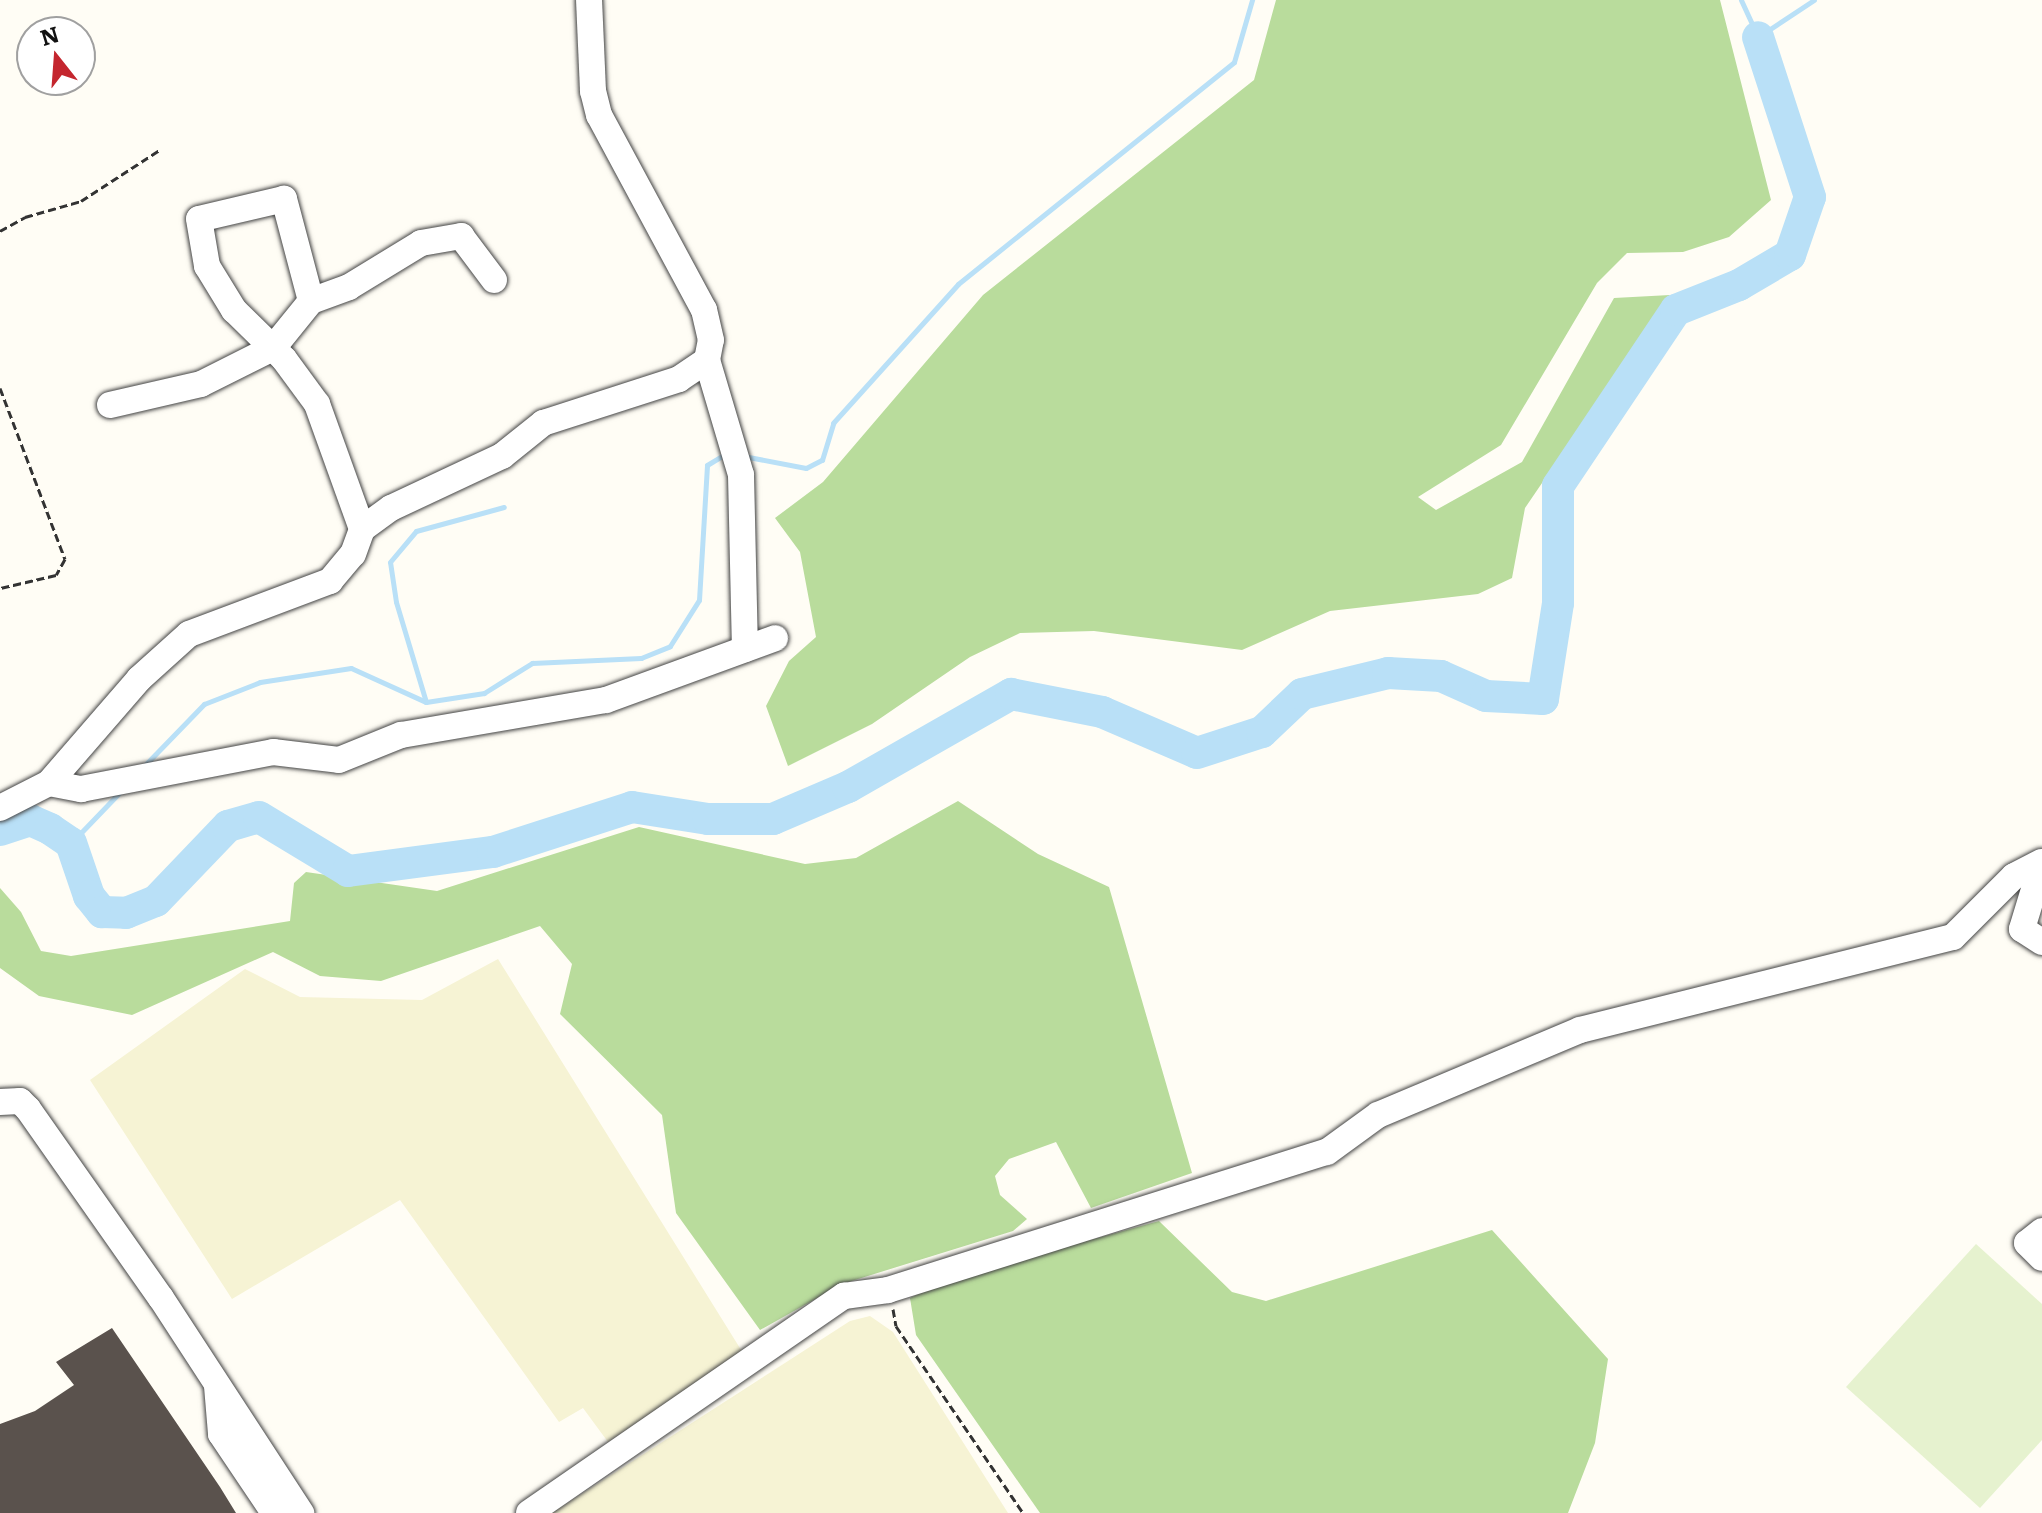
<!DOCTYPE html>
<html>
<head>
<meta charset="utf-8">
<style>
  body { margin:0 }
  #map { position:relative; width:2042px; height:1513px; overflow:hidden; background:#fffdf5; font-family:Literata,serif }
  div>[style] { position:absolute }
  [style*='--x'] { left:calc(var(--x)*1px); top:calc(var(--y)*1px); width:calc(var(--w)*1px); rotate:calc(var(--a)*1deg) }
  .farmland>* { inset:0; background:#f6f3d4 }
  .forest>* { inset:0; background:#b9dc9c }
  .pitch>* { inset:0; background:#e6f2cf }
  .stream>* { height:5px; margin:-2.5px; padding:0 2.5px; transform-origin:2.5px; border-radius:2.5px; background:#b9e0f7 }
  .river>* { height:32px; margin:-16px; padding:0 16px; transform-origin:16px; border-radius:16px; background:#b9e0f7 }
  .building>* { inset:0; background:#5a524d }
  .path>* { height:3px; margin-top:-1.5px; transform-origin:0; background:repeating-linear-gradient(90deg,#333 0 8px,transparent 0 12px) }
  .roads { filter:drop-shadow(0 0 2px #444) drop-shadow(0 0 2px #444) }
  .minor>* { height:26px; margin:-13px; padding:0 13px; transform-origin:13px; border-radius:13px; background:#fff }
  span { translate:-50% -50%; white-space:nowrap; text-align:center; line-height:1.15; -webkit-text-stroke:8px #fff; paint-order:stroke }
  .north { position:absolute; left:16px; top:16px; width:80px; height:80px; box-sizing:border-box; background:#fff; border:2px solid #a0a0a0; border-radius:50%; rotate:343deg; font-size:22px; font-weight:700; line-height:32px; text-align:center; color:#111 }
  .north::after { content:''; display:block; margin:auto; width:28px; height:36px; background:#c4262e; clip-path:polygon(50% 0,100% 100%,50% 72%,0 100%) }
</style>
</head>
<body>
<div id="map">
  <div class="farmland">
    <i style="clip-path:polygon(498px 959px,743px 1353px,608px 1442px,583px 1408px,559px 1422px,400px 1200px,232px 1299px,90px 1080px,245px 969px,300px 997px,422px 1000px)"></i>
    <i style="clip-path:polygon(870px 1316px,893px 1332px,1008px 1513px,552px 1513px,850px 1321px)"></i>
  </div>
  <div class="forest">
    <i style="clip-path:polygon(1276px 0,1720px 0,1771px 200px,1729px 237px,1683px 252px,1627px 253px,1597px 283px,1501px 445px,1418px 497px,1436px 510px,1522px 462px,1614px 298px,1670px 295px,1525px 508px,1512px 578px,1478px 594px,1330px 611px,1242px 650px,1094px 631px,1020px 633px,970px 657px,872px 724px,788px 766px,766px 706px,789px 661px,816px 637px,800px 552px,775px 518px,823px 482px,983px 295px,1254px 80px)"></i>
    <i style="clip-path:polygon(958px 801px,1038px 854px,1109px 887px,1192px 1173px,1091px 1208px,1056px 1142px,1009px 1159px,995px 1176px,1000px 1195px,1027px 1219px,1013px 1231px,842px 1284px,760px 1330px,676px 1213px,662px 1115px,560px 1014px,572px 964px,540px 926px,381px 981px,320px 976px,273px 952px,132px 1015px,39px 996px,0 968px,0 888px,21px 912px,41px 951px,71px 956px,290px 921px,294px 883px,306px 872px,437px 891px,639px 827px,805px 864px,856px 858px)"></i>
    <i style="clip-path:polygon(1159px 1221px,1232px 1292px,1266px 1301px,1492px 1230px,1608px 1359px,1595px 1443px,1568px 1513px,1040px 1513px,916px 1335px,910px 1298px,956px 1277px)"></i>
  </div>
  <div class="pitch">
    <i style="clip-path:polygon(1976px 1244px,2042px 1304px,2042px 1440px,1980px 1508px,1846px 1387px)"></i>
  </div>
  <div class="stream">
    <i style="--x:1741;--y:0;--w:41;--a:65.3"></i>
    <i style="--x:1758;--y:37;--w:67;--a:-33.5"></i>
    <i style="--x:743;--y:456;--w:64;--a:10.8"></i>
    <i style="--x:806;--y:468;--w:18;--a:-27"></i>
    <i style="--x:822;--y:460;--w:39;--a:-73"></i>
    <i style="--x:833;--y:423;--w:187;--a:-48"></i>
    <i style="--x:958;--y:284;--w:354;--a:-38.8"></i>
    <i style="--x:1234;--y:62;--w:65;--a:-73.8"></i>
    <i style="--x:426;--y:702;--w:104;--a:-106.7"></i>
    <i style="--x:396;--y:602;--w:40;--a:-98.5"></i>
    <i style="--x:390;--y:562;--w:40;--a:-50"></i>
    <i style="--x:416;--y:531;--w:91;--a:-15.3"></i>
    <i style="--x:143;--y:767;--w:88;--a:-45.9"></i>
    <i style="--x:204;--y:704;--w:60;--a:-21.4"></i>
    <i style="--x:260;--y:682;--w:92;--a:-8.7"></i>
    <i style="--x:351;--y:668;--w:82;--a:24.4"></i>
    <i style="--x:426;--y:702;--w:59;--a:-8.8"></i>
    <i style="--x:484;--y:693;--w:57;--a:-32"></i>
    <i style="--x:532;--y:663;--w:109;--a:-2.6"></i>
    <i style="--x:641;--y:658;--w:31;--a:-22"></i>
    <i style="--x:670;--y:646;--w:54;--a:-57.8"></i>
    <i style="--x:699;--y:600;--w:135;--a:-86.6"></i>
    <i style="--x:707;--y:465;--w:21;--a:-31"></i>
    <i style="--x:71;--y:843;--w:71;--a:-46.1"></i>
  </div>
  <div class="river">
    <i style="--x:0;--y:830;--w:32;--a:-18"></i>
    <i style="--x:30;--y:820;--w:22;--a:24"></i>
    <i style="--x:50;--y:829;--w:25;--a:34"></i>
    <i style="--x:71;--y:843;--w:56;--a:71.2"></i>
    <i style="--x:89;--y:896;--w:21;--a:51"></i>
    <i style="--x:102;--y:912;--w:24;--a:2"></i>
    <i style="--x:126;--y:913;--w:32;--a:-22"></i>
    <i style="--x:156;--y:901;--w:104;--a:-46.2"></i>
    <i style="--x:228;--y:826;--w:32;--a:-16"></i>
    <i style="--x:259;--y:817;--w:104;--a:31.2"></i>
    <i style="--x:348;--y:871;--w:146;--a:-7.5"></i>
    <i style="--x:493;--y:852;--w:146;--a:-17.9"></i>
    <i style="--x:632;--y:807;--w:77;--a:9"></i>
    <i style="--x:708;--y:819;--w:65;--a:0"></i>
    <i style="--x:773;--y:819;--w:82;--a:-23.1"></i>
    <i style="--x:848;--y:787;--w:188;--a:-29.7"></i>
    <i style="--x:1011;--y:694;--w:93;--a:11.2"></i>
    <i style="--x:1102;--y:712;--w:103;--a:23.3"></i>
    <i style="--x:1197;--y:753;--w:68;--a:-17.9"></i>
    <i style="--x:1262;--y:732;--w:55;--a:-43.5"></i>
    <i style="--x:1302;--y:694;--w:89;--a:-13.7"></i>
    <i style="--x:1388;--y:673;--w:53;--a:3.2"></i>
    <i style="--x:1441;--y:676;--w:49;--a:24"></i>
    <i style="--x:1486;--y:696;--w:57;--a:3"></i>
    <i style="--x:1543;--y:699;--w:97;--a:-81.1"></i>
    <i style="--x:1558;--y:603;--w:117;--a:-90"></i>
    <i style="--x:1558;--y:486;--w:212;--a:-56.2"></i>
    <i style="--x:1676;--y:310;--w:68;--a:-21.6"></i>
    <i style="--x:1739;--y:285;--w:59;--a:-30.5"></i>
    <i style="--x:1790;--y:255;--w:61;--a:-71"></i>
    <i style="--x:1810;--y:197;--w:168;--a:-108"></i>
  </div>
  <div class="building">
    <i style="clip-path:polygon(112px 1328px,220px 1487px,236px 1513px,0 1513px,0 1424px,35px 1411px,74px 1385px,56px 1362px)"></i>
  </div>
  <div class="path">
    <i style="--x:0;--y:231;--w:29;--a:-29"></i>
    <i style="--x:25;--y:217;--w:58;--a:-15.9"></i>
    <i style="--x:81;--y:201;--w:95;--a:-33"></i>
    <i style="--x:0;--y:388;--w:183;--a:69.2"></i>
    <i style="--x:65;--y:559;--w:18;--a:119"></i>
    <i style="--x:56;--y:575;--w:57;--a:166.9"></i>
    <i style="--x:893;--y:1309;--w:17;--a:80"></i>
    <i style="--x:896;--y:1326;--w:226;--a:55.8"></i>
  </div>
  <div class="roads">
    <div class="minor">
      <i style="--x:311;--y:301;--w:106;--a:-104.8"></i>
      <i style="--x:284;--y:199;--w:87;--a:166.8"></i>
      <i style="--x:199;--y:219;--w:48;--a:80.3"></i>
      <i style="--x:207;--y:266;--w:52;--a:58.5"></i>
      <i style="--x:234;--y:310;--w:70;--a:44.4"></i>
      <i style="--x:284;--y:359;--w:56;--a:53.7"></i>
      <i style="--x:317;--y:404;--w:133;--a:70.2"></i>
      <i style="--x:707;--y:360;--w:120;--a:73.5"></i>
      <i style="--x:741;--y:475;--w:174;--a:88.7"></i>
      <i style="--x:110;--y:405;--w:93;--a:-13"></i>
      <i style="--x:201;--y:384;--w:80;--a:-26.6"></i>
      <i style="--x:273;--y:348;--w:60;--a:-51"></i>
      <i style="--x:311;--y:301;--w:40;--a:-20.2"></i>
      <i style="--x:349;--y:287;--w:84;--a:-31.4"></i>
      <i style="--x:421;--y:243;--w:41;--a:-9.9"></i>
      <i style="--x:461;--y:236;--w:55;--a:53.1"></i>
      <i style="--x:49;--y:783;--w:33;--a:11"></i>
      <i style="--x:81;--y:789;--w:196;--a:-10.9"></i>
      <i style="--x:273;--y:752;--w:66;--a:6.9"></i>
      <i style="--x:339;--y:760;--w:67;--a:-22"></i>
      <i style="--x:401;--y:735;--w:208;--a:-9.7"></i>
      <i style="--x:606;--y:700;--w:180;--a:-20.1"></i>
      <i style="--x:0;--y:808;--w:55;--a:-27"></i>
      <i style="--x:49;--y:783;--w:138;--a:-49.1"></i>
      <i style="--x:139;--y:679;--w:67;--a:-42"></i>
      <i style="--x:189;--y:634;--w:151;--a:-20.6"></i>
      <i style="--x:330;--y:581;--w:35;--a:-50"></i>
      <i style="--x:353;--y:554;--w:27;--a:-70"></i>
      <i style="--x:362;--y:529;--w:36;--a:-36"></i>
      <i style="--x:391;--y:508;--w:123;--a:-25.1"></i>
      <i style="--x:502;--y:456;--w:53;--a:-38.8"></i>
      <i style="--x:543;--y:423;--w:143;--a:-17.9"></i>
      <i style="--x:679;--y:379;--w:34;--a:-34"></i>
      <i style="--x:707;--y:360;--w:20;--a:-79"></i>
      <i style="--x:711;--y:340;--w:31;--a:-103"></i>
      <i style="--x:704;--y:310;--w:221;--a:-118.3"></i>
      <i style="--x:599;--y:115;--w:25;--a:-104"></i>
      <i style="--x:593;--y:91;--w:91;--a:-92.5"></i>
      <i style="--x:2042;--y:863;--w:69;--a:106.9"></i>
      <i style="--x:2022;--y:929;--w:24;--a:33"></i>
      <i style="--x:0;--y:1102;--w:20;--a:-3"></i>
      <i style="--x:20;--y:1101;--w:11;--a:45"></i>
      <i style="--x:28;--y:1109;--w:231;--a:54.9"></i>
      <i style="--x:161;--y:1298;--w:257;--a:56.9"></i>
      <i style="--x:2042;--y:1231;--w:19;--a:141"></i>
      <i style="--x:2027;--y:1243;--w:21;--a:45"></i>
      <i style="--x:217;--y:1386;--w:48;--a:85.2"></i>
      <i style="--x:221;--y:1434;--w:95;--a:56.1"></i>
      <i style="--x:529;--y:1513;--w:383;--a:-34.6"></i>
      <i style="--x:844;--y:1296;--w:44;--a:-7.8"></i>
      <i style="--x:888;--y:1290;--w:460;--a:-17.5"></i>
      <i style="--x:1327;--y:1152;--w:63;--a:-36"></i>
      <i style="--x:1378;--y:1115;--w:219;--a:-22.8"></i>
      <i style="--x:1580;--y:1030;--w:384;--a:-14"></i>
      <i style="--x:1953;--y:937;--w:86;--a:-45"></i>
      <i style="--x:2014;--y:876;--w:31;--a:-27"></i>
    </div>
  </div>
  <div class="north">N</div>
</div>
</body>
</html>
